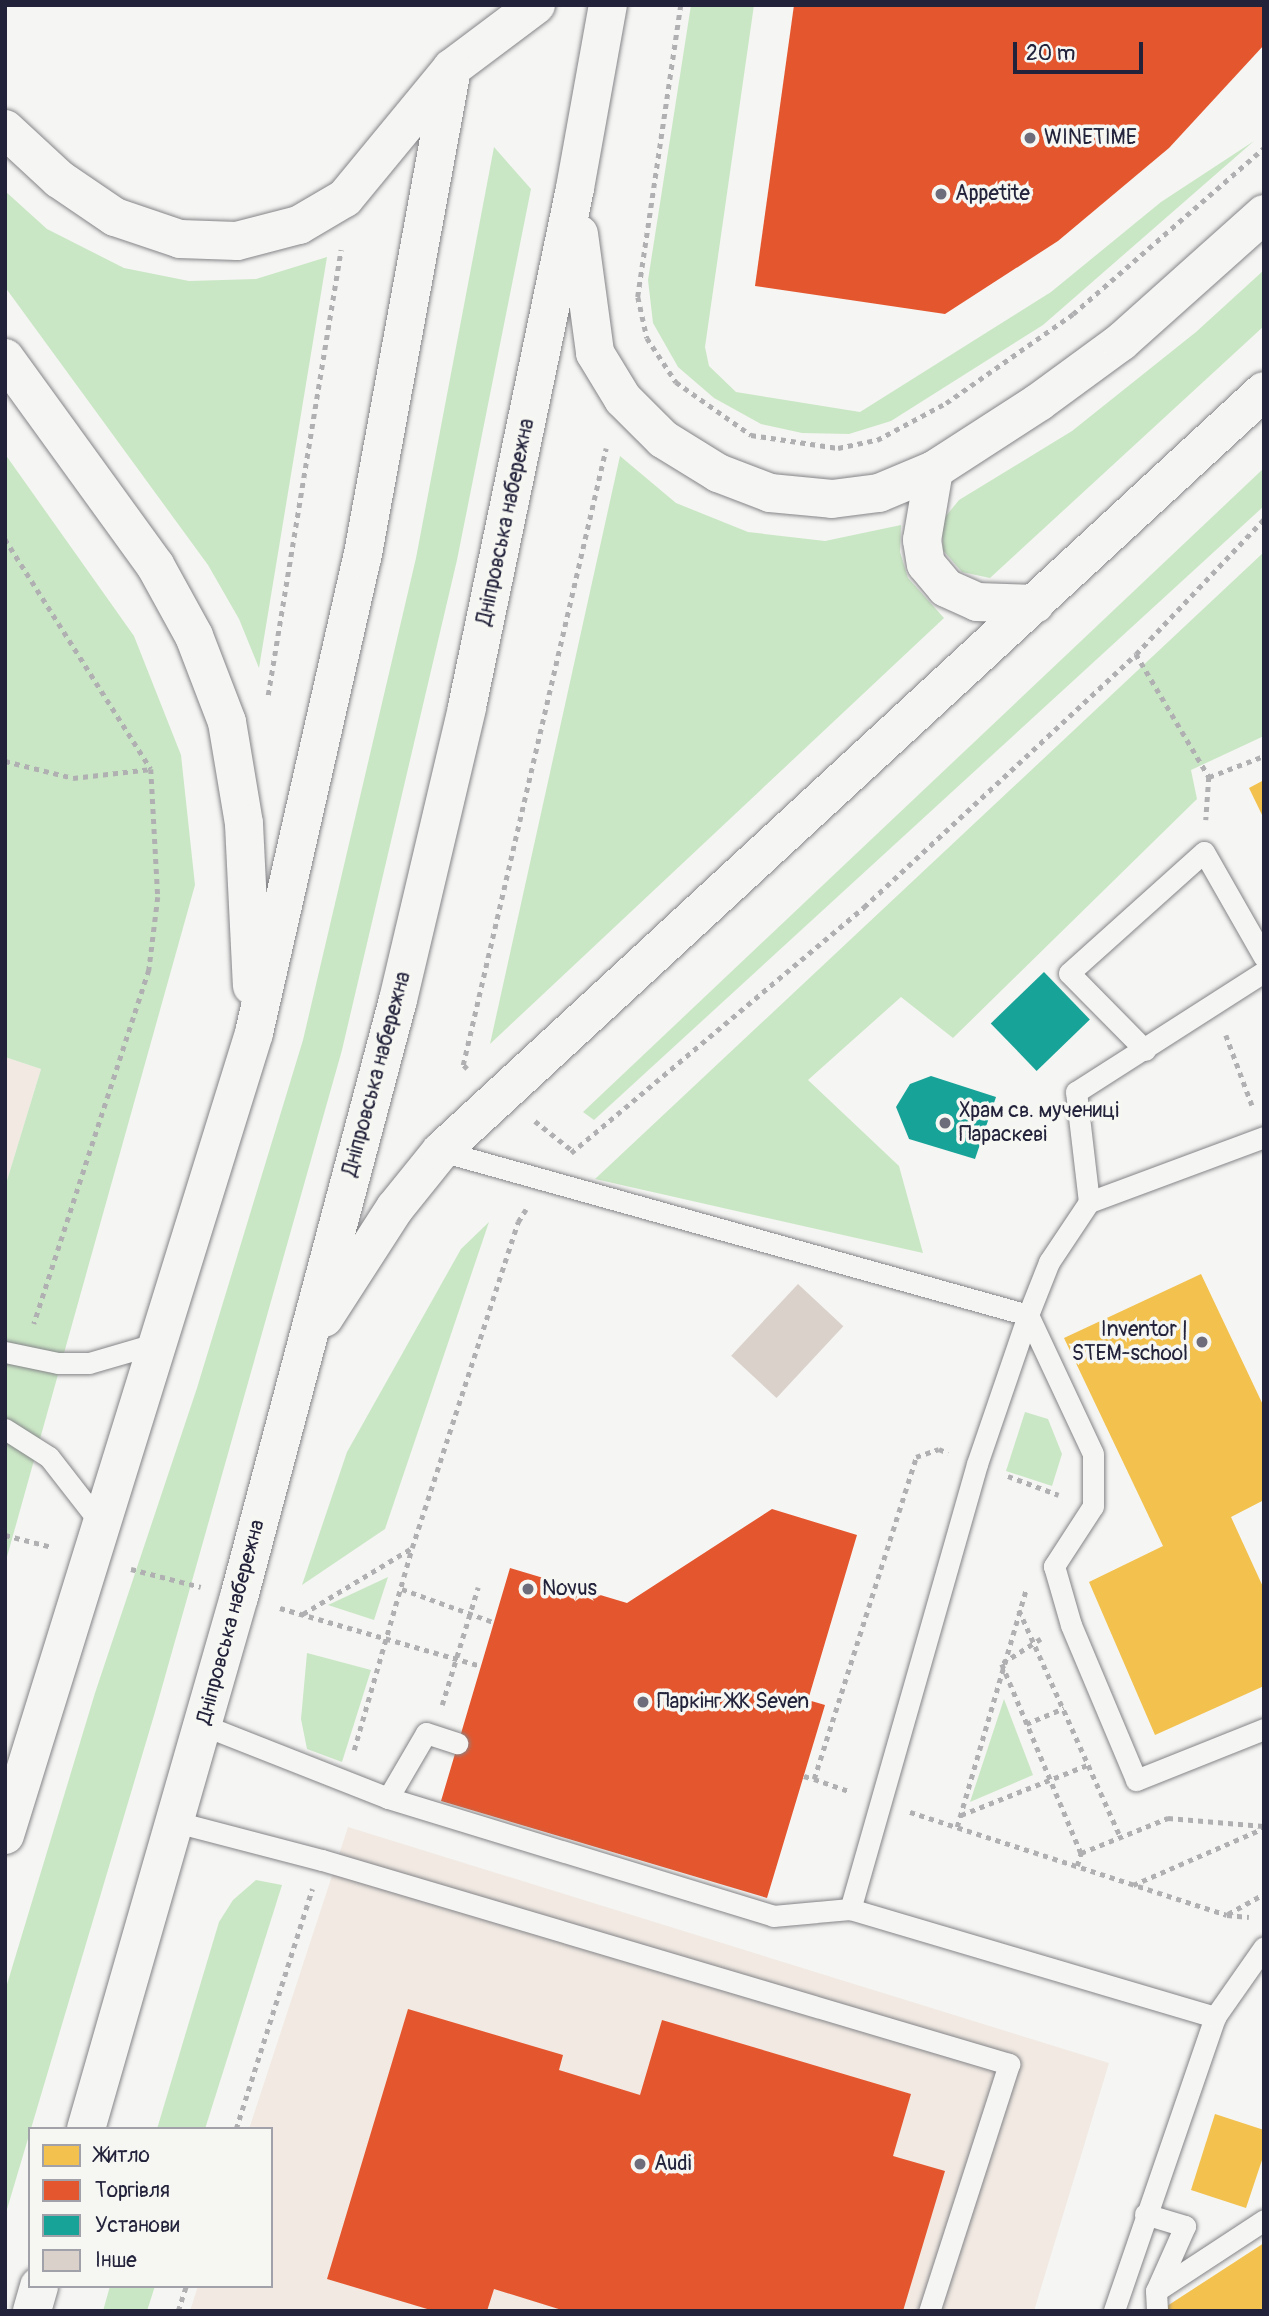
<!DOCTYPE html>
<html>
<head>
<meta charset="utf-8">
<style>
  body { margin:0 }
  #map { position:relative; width:1269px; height:2316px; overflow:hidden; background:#f5f5f3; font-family:Pangolin,sans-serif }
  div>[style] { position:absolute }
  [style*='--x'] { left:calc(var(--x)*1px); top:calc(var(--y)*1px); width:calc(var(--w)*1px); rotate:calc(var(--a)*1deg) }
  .built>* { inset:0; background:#f1e9e2 }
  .green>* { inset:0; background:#cae7c5 }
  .homes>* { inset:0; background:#f2c14e }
  .shops>* { inset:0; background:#e4572e }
  .public>* { inset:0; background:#17a398; transform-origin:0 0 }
  .building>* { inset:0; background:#dad1ca; transform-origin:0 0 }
  .path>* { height:4.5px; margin-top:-2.25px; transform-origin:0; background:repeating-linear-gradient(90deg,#b0b0b2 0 5px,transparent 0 10px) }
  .roads { filter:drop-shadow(0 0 2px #858589) drop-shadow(0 0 2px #858589) }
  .lane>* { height:21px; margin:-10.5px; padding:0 10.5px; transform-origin:10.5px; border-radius:10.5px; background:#f5f5f3 }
  .secondary>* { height:38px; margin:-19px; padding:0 19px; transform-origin:19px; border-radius:19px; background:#f5f5f3 }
  .dots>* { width:19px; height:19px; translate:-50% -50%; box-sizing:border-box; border:4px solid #f6f6f2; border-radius:50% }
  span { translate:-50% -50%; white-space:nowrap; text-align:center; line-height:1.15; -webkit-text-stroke:7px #f6f6f2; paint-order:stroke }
  .poi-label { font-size:21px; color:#22223b }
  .left { translate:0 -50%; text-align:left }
  .right { translate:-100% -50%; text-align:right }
  .street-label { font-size:21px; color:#22223b }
  .frame { position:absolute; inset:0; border:7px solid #22223b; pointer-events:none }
  .legend { position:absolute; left:28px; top:2127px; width:245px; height:161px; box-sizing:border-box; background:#f6f6f2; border:2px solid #a1a1a9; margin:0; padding:9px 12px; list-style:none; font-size:21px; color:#22223b }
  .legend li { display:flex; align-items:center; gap:14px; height:35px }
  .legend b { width:35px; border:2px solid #a1a1a9 }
  .scale { position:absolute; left:1013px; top:42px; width:130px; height:32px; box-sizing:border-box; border:4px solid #22223b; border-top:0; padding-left:9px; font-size:21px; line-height:24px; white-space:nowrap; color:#22223b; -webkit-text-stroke:5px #f6f6f2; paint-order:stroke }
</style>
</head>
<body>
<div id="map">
  <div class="built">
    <i style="clip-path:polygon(5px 1057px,41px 1069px,5px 1187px)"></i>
    <i style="clip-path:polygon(348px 1827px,1109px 2063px,1034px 2311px,190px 2311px,198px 2286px,271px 2286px,271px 2129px,249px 2129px)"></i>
  </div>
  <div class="green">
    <i style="clip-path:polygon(691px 5px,754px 5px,705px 347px,709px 366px,736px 392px,860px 412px,1051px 292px,1161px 202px,1254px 141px,1043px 325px,891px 421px,849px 434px,802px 433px,761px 424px,714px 398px,678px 367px,653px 323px,648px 280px)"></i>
    <i style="clip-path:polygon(494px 147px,531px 189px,457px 560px,342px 1050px,155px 1712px,5px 2216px,5px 1991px,95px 1693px,197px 1388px,303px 1040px,416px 558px)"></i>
    <i style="clip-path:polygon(5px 191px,47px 229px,124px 268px,189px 281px,256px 279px,327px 257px,259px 668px,239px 619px,208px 565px,5px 287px)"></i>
    <i style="clip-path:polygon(1264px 270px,1264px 326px,990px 578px,962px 572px,943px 550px,942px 521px,959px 500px,1072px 431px,1196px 332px)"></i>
    <i style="clip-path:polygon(5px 454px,134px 636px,181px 755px,195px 885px,5px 1564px,5px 1187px,41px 1069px,5px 1057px)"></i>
    <i style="clip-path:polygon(620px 456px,676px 503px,748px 532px,825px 541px,901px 525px,900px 552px,908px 578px,944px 618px,490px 1044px)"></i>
    <i style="clip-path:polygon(1264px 468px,1264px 506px,594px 1120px,583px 1112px)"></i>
    <i style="clip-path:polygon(1264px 552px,1264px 736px,1191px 770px,1197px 799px,953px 1038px,901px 997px,808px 1080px,899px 1166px,923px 1253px,595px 1179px)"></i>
    <i style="clip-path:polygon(489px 1222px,385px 1529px,302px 1585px,347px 1452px,461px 1249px)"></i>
    <i style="clip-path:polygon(1025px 1412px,1048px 1419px,1062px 1454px,1052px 1486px,1006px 1471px)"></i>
    <i style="clip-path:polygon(388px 1577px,374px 1620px,328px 1605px)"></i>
    <i style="clip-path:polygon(307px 1653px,371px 1670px,342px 1762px,307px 1749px,301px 1719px)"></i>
    <i style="clip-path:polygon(1004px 1699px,1033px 1775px,970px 1802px)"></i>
    <i style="clip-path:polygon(256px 1880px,282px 1885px,205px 2129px,157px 2129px,219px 1922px,233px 1900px)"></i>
    <i style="clip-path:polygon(110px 2286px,155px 2286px,147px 2311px,103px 2311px)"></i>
  </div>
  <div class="homes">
    <i style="clip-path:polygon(1264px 780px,1264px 819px,1249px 788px)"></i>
    <i style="clip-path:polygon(1201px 1274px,1264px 1407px,1264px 1500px,1231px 1517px,1264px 1589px,1264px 1686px,1155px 1735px,1089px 1582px,1163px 1546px,1064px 1338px)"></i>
    <i style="clip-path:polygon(1215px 2114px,1264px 2130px,1264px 2154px,1246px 2208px,1191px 2190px)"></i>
    <i style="clip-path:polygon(1264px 2243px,1264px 2311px,1166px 2311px,1164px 2308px)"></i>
  </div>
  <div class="shops">
    <i style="clip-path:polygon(794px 5px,1264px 5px,1264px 45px,1169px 148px,1058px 241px,945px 314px,755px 286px)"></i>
    <i style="clip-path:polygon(772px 1509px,857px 1535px,808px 1700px,825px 1705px,767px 1898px,441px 1801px,510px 1568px,627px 1603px)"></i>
    <i style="clip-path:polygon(408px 2009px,563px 2055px,559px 2070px,640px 2095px,662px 2020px,911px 2094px,893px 2156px,945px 2171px,903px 2311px,565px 2311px,494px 2289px,487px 2311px,434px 2311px,327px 2279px)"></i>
  </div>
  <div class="public">
    <i style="left:1044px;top:972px;width:66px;height:74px;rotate:46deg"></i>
    <i style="clip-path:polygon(931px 1076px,996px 1097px,975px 1159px,909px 1139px,896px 1107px,910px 1084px)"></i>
  </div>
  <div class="building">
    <i style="left:798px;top:1284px;width:62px;height:98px;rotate:43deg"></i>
  </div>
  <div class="path">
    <i style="--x:681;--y:5;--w:295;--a:98.4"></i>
    <i style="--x:638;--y:297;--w:42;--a:77.6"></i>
    <i style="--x:647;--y:338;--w:53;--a:56.6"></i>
    <i style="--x:676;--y:382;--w:92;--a:35.2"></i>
    <i style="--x:751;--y:435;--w:88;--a:8.5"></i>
    <i style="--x:838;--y:448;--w:40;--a:-12"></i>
    <i style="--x:877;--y:440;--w:78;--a:-28.2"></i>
    <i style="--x:946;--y:403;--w:155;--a:-35"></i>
    <i style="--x:1073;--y:314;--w:253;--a:-41"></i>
    <i style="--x:5;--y:539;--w:272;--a:57.6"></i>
    <i style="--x:151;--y:769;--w:128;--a:86.9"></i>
    <i style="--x:158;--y:897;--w:74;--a:97"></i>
    <i style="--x:149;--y:970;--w:372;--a:108"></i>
    <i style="--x:1136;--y:654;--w:143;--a:59.3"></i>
    <i style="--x:1209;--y:777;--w:43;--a:94"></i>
    <i style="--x:268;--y:695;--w:451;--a:-80.7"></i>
    <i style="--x:5;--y:761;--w:70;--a:14"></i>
    <i style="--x:73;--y:778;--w:79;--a:-6.6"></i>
    <i style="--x:1209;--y:777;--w:59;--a:-20.9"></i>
    <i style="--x:1226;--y:1035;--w:75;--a:69.6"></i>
    <i style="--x:467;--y:1069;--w:6;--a:-135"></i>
    <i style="--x:463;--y:1065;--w:633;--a:-76.95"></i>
    <i style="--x:535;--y:1121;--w:48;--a:38.3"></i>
    <i style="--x:571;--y:1153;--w:383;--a:-40"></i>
    <i style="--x:864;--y:907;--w:371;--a:-42.9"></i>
    <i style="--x:1136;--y:654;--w:186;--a:-46.5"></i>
    <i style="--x:1008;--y:1476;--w:54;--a:20.4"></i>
    <i style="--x:5;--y:1535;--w:49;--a:14.3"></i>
    <i style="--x:131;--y:1569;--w:72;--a:14.4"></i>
    <i style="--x:402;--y:1589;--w:97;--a:19.9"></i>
    <i style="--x:280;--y:1608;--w:209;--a:16.1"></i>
    <i style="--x:1019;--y:1610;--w:248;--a:65.9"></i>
    <i style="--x:303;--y:1614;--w:127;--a:-31.2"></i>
    <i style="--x:1041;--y:1639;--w:46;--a:147.3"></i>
    <i style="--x:1002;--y:1664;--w:205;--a:67.3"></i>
    <i style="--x:442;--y:1705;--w:123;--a:-73"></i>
    <i style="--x:1026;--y:1724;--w:41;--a:-22.8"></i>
    <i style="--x:354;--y:1750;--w:210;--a:-74"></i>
    <i style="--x:412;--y:1548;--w:343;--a:-72"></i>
    <i style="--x:518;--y:1222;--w:15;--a:-58"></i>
    <i style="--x:804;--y:1776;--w:10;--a:17"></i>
    <i style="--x:814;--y:1779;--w:338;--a:-72.4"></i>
    <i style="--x:916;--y:1457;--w:24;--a:-19"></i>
    <i style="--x:939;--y:1449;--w:10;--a:24"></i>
    <i style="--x:814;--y:1779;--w:37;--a:19"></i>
    <i style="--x:910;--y:1812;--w:333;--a:18"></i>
    <i style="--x:1227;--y:1915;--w:22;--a:5"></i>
    <i style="--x:961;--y:1815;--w:139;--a:-21.6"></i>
    <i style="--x:957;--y:1827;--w:248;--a:-73.8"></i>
    <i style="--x:1077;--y:1866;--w:14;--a:-73"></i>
    <i style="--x:1081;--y:1853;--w:94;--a:-21.9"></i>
    <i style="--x:1168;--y:1818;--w:96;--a:4.8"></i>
    <i style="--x:1133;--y:1885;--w:143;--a:-23.5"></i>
    <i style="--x:1228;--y:1914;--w:41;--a:-29.1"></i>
    <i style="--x:236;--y:2129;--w:252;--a:-72.4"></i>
    <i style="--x:178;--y:2311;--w:26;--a:-72"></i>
  </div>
  <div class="roads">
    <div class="lane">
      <i style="--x:1145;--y:1050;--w:108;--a:-134.6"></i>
      <i style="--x:1069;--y:973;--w:181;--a:-41.9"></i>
      <i style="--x:1204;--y:852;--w:121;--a:60.3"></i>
      <i style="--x:1264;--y:1137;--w:187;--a:159.6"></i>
      <i style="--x:1089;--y:1202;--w:72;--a:123.7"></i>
      <i style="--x:1049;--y:1262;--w:57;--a:111.6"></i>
      <i style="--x:1028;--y:1315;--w:153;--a:64.9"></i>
      <i style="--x:1093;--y:1454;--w:52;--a:90"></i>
      <i style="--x:1093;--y:1506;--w:72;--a:123"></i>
      <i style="--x:1054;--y:1566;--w:61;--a:73.9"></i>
      <i style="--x:1071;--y:1625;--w:168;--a:67.2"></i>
      <i style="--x:1136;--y:1780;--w:138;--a:-21.7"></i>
      <i style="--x:441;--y:1151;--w:609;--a:15.61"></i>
      <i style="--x:1028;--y:1315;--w:157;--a:108.9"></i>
      <i style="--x:977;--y:1464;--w:463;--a:105.9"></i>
      <i style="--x:850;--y:1909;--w:381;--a:16.5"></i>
      <i style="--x:1215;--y:2017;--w:311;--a:109"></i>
      <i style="--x:1089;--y:1202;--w:111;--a:-96.7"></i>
      <i style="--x:1076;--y:1092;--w:223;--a:-32.6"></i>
      <i style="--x:5;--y:1352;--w:54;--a:11.7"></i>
      <i style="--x:58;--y:1363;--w:31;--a:0"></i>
      <i style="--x:89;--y:1363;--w:72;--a:-16.2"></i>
      <i style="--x:5;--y:1429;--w:52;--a:32.5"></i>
      <i style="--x:49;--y:1457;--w:86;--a:52.1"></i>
      <i style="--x:203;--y:1725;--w:199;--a:21.5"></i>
      <i style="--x:388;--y:1798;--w:403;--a:17"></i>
      <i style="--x:773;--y:1916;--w:77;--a:-5.2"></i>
      <i style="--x:388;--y:1798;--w:75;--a:-59.7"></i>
      <i style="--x:426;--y:1733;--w:33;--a:18"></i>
      <i style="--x:176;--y:1822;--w:151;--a:14.6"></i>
      <i style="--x:322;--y:1860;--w:717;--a:16.54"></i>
      <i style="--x:1009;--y:2064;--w:260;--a:107.9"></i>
      <i style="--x:1215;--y:2017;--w:85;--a:-55"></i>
      <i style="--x:1145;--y:2214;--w:42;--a:16.7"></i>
      <i style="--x:1185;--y:2226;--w:71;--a:114"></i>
      <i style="--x:1156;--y:2291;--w:20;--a:87"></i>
      <i style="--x:1156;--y:2291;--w:129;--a:-33.3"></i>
    </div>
    <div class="secondary">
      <i style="--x:5;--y:129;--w:74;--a:42.8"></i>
      <i style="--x:59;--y:179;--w:68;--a:34.2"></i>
      <i style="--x:115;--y:217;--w:69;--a:18.7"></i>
      <i style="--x:180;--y:239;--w:57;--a:2"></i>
      <i style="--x:237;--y:241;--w:64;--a:-14.5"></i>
      <i style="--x:299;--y:225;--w:53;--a:-30.4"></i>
      <i style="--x:345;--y:198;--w:168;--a:-50.5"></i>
      <i style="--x:452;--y:68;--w:105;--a:-36.9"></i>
      <i style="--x:579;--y:234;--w:120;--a:82.3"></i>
      <i style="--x:595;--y:353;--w:54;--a:58.7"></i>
      <i style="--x:623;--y:399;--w:57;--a:45"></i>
      <i style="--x:663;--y:439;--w:65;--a:31.7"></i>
      <i style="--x:718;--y:473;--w:56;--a:21"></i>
      <i style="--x:770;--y:493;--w:62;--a:5.5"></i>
      <i style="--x:832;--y:499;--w:47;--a:-7.3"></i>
      <i style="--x:879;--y:493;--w:60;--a:-22.7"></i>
      <i style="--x:934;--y:470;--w:125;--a:-32.9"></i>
      <i style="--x:1039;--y:402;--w:102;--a:-36.2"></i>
      <i style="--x:1121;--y:342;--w:192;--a:-41.8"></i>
      <i style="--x:5;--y:358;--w:256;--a:54.1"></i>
      <i style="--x:155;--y:565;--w:81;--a:61.2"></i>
      <i style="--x:194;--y:636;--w:92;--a:69"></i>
      <i style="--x:227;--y:722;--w:103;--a:80.5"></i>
      <i style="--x:244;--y:824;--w:162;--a:87.2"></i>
      <i style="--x:934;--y:470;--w:71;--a:99.7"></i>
      <i style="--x:922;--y:540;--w:24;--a:81"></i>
      <i style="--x:926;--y:564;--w:31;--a:50"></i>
      <i style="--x:946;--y:588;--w:34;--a:24"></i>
      <i style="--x:977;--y:602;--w:58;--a:2"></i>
      <i style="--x:324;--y:1318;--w:131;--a:-57.2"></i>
      <i style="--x:395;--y:1208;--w:73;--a:-51.1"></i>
      <i style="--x:441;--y:1151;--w:1120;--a:-42.72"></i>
      <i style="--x:5;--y:1835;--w:840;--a:-72.75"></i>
      <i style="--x:254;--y:1033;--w:486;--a:-77.2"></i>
      <i style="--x:362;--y:559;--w:499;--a:-79.6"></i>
      <i style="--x:86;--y:2129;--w:554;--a:-73.96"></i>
      <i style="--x:239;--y:1597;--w:618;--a:-75.09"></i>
      <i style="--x:398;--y:1000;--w:301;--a:-76.7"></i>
      <i style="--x:467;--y:707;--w:530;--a:-78.24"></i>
      <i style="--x:575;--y:188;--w:186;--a:-79.8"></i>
      <i style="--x:32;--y:2311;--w:26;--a:-74"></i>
    </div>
  </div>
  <div class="dots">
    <i style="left:1030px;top:138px;background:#6c6c7b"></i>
    <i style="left:941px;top:194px;background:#6c6c7b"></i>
    <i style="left:945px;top:1123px;background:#6c6c7b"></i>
    <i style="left:1202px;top:1342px;background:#6c6c7b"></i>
    <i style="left:528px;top:1589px;background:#6c6c7b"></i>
    <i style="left:643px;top:1702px;background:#6c6c7b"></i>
    <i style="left:640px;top:2164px;background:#6c6c7b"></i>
  </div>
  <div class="poi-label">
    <span class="left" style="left:1044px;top:138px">WINETIME</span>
    <span class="left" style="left:955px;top:194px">Appetite</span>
    <span class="left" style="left:959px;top:1123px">Храм св. мучениці<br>Параскеві</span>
    <span class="right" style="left:1188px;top:1342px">Inventor |<br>STEM-school</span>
    <span class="left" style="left:542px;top:1589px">Novus</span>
    <span class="left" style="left:657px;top:1702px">Паркінг ЖК Seven</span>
    <span class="left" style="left:654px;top:2164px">Audi</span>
  </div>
  <div class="street-label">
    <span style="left:506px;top:522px;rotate:-78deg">Дніпровська набережна</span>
    <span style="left:377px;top:1074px;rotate:-75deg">Дніпровська набережна</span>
    <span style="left:231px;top:1622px;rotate:-75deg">Дніпровська набережна</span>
  </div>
  <div class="frame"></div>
  <ul class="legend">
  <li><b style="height:19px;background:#f2c14e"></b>Житло</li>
  <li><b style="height:19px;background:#e4572e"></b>Торгівля</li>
  <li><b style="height:19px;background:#17a398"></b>Установи</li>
  <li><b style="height:19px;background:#dad1ca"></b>Інше</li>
  </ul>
  <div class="scale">20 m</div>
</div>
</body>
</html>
